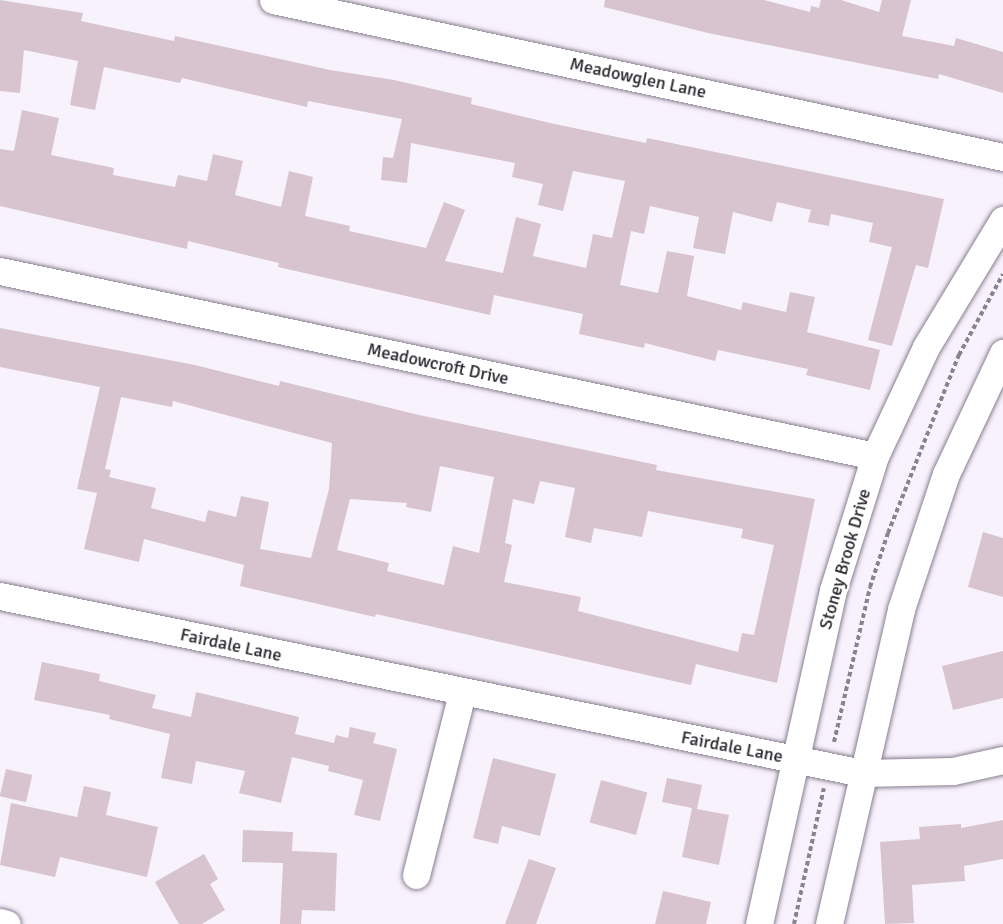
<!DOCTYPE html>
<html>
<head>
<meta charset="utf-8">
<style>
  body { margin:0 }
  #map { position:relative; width:1003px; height:924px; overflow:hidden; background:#f8f2fd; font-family:Signika,sans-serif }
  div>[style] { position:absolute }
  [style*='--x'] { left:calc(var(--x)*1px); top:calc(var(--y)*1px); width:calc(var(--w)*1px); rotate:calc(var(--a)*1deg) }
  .building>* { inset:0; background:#d7c4ce; transform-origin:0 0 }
  .path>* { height:4px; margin-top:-2px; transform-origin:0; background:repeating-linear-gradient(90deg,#88838c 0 4.5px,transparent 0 7.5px) }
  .roads { filter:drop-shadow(0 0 2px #887f8f) drop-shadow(0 0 2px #887f8f) }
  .minor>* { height:27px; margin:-13.5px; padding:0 13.5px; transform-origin:13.5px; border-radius:13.5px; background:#fff }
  span { translate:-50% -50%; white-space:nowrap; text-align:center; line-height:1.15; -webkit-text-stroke:5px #fff; paint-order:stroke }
  .street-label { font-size:18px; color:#29262c }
</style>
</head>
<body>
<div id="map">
  <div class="building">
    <i style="clip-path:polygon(0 0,83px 13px,81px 21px,174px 41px,175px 36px,330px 70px,394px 80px,472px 98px,471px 104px,550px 123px,646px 143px,647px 138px,944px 199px,928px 268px,916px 265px,892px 346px,868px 340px,892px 247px,869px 242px,873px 223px,831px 214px,829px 226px,808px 222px,811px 210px,777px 202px,772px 222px,733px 212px,725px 254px,693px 248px,699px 217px,650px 206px,644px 234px,631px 231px,620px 285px,658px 293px,667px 251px,694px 256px,687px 296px,741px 310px,743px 302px,786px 312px,790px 292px,815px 297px,807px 332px,880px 350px,870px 390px,806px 375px,808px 369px,718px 350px,715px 361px,645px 343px,644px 348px,579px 334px,583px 314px,494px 295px,490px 315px,278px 267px,279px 263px,188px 241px,187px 249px,0 206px,0 149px,14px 151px,22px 110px,59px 118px,51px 155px,114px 168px,113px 175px,175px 187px,178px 175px,207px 181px,213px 154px,243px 161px,235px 195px,281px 207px,289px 171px,313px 177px,305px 216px,350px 226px,349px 231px,426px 248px,444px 202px,465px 210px,445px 261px,503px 273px,516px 217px,541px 224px,533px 256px,586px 268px,593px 234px,612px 238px,625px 181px,573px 171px,563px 211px,538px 205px,543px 184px,512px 177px,515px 163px,411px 143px,407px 183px,381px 180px,383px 157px,393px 158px,402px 119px,308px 101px,307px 107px,182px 78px,180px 83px,104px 67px,95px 110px,70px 105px,78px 61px,24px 50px,20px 93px,0 91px)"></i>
    <i style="clip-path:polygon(605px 0,764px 0,810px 12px,811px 6px,819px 8px,821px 0,841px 0,879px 12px,882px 0,911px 0,902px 36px,954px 46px,956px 38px,1003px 52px,1003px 93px,939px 74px,938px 79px,708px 33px,604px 7px)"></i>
    <i style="clip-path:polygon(evenodd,0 328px,195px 365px,279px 386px,280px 381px,419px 415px,657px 465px,656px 470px,815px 499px,777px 683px,696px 664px,691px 685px,376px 614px,375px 617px,240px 586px,244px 565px,144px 539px,139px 562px,84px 549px,97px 493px,77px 489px,100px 387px,0 367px,0 328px,121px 397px,172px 407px,173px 401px,332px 443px,329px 489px,311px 558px,260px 549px,269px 502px,241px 496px,236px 517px,208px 510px,205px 522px,151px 508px,156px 488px,109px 477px,111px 470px,105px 469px,121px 397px,0 328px,440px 466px,494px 477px,479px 553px,453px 546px,444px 585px,387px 571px,389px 563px,337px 550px,350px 499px,407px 503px,406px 507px,431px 512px,440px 466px,0 328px,540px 481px,575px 488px,565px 537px,591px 543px,594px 528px,642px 537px,648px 511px,743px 529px,741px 538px,774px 545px,754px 635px,742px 633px,738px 652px,578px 611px,581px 597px,504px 582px,512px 545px,505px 543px,513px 499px,534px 504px,540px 481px)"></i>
    <i style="clip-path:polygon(983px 532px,1003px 538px,1003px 597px,968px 587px)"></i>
    <i style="clip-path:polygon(1003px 651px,1003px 698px,953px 710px,942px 666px)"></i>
    <i style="clip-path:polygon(42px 662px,100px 674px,99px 681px,156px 695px,152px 708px,191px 717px,196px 692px,299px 717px,295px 734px,334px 743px,336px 735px,348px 738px,350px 727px,376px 733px,373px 743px,397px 749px,380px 821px,354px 815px,363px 780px,328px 771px,329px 766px,292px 757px,281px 803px,239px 793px,245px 771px,196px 761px,192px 784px,161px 778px,170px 734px,109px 719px,110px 715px,34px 700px)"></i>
    <i style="clip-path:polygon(493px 758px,556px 774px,540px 836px,502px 826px,498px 844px,473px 838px)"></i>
    <i style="left:6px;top:769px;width:27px;height:28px;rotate:13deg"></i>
    <i style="clip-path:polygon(667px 778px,702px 785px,697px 809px,729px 815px,719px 865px,682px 857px,692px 808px,662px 802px)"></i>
    <i style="left:601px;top:780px;width:48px;height:44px;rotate:15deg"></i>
    <i style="clip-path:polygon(84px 786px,111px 792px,106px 815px,158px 827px,147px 877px,60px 857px,55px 877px,0 865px,11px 803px,77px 817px)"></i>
    <i style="clip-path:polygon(1003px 820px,1003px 859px,964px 866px,965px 881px,912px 885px,914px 923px,885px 924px,880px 842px,920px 839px,919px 827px,961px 824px,961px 828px)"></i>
    <i style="clip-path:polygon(243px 830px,293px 832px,292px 851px,337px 853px,335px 911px,302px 910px,301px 924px,280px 924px,283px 863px,242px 862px)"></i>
    <i style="clip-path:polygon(204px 854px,218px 879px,210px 884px,225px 910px,202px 924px,179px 924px,155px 882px)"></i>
    <i style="clip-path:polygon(529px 859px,556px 868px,536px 924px,505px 924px)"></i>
    <i style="clip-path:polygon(663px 891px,711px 902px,706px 924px,655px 924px)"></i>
  </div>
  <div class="path">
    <i style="--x:834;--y:742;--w:159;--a:-76.9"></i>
    <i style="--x:870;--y:587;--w:57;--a:-71.6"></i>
    <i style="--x:888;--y:533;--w:192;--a:-68.3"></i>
    <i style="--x:959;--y:355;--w:92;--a:-61.5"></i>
    <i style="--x:794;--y:924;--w:139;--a:-77.6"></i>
  </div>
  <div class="roads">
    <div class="minor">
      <i style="--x:273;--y:0;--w:747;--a:12.14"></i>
      <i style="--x:0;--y:271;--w:894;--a:11.94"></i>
      <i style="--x:0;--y:596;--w:880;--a:11.6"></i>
      <i style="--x:862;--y:773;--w:91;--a:-1.3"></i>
      <i style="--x:953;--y:771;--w:51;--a:-12.4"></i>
      <i style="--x:416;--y:875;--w:188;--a:-75.8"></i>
      <i style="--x:0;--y:922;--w:7;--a:16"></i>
      <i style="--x:759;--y:924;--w:342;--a:-77.5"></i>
      <i style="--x:833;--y:590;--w:140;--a:-72.6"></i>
      <i style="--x:875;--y:456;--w:120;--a:-64.9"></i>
      <i style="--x:926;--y:347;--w:149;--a:-58.8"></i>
      <i style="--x:829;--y:924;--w:323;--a:-77.1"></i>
      <i style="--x:901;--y:609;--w:142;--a:-71.6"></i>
      <i style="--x:946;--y:474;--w:134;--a:-64.8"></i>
    </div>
  </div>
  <div class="street-label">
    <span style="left:638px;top:78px;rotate:12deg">Meadowglen Lane</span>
    <span style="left:438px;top:364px;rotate:12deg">Meadowcroft Drive</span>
    <span style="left:845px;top:559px;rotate:-74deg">Stoney Brook Drive</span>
    <span style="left:231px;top:645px;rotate:12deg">Fairdale Lane</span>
    <span style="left:732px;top:747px;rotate:11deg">Fairdale Lane</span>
  </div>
</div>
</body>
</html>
